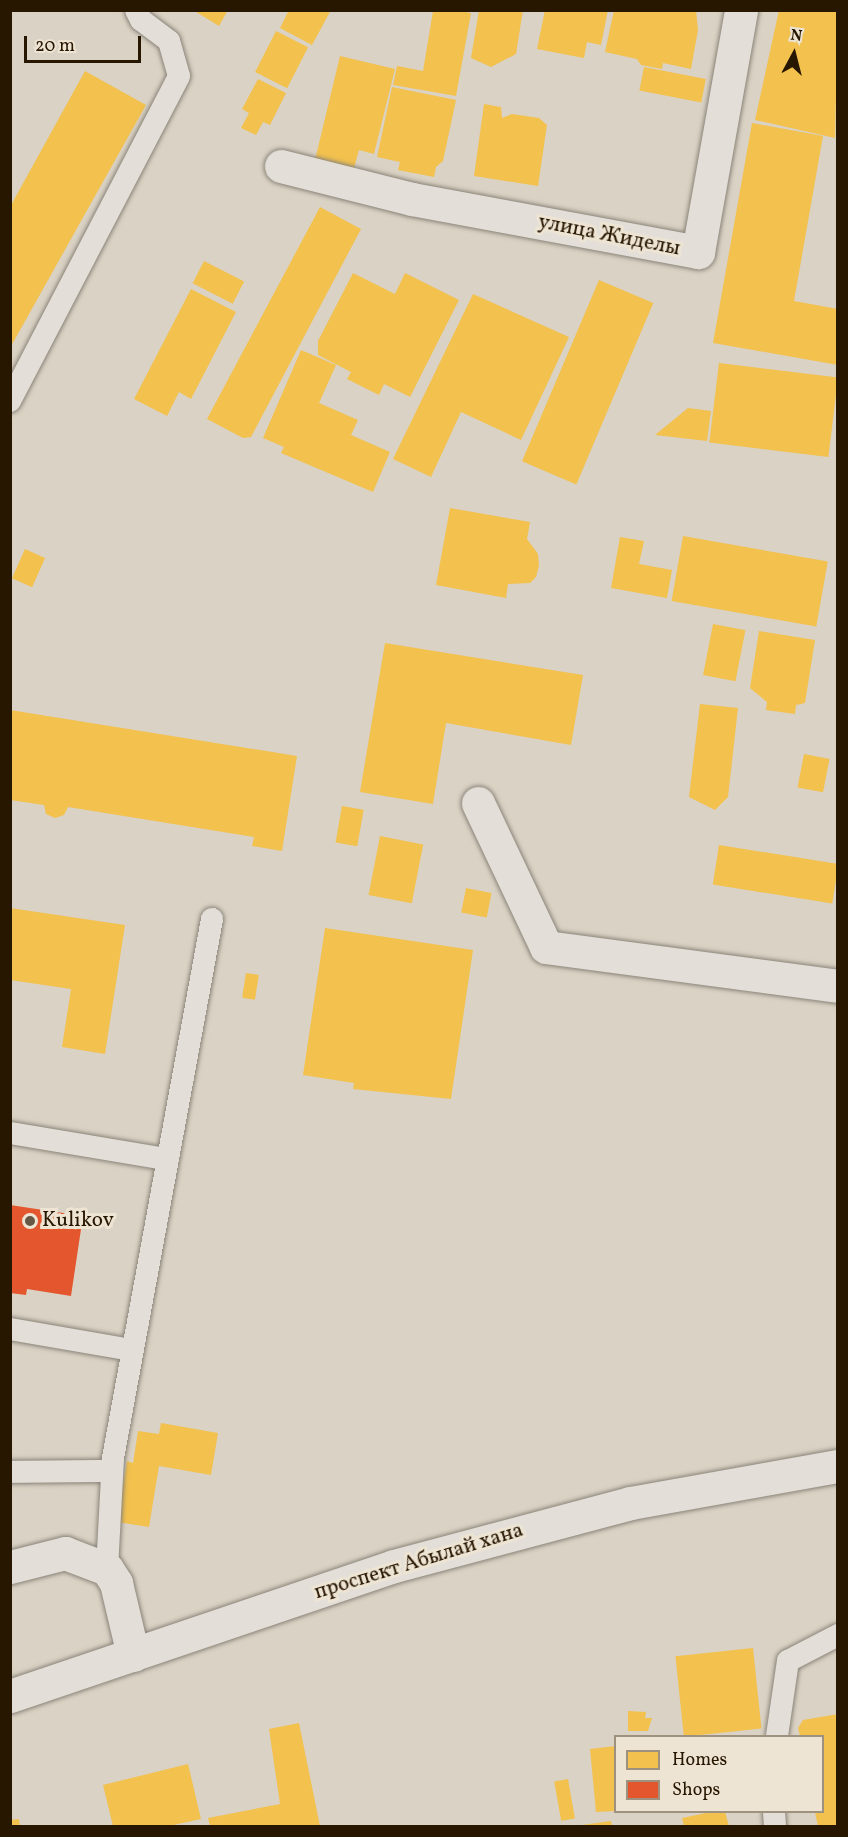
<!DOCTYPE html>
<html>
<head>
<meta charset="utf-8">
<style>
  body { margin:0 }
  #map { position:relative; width:848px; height:1837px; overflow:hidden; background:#dad2c4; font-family:Vollkorn,serif }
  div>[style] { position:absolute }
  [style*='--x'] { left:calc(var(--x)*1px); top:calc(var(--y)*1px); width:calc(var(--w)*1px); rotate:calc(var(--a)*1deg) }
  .homes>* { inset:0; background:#f2c14e; transform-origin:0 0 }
  .shops>* { inset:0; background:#e4572e }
  .roads { filter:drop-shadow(0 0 2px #8a8479) drop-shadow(0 0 2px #8a8479) }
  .lane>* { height:22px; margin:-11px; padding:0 11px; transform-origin:11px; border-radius:11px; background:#e3dfd8 }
  .street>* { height:33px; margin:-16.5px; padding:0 16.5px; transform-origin:16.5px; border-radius:16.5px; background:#e3dfd8 }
  .secondary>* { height:33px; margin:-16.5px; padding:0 16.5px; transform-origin:16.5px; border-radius:16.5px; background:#e3dfd8 }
  .dots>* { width:16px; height:16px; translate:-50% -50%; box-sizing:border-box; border:3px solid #ede4d3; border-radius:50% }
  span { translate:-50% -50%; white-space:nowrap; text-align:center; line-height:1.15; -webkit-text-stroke:6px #ede4d3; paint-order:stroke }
  .street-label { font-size:21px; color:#271600 }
  .poi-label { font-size:21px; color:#271600 }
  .left { translate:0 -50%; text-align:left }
  .frame { position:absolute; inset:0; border:12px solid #271600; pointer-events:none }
  .legend { position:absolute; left:614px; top:1735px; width:210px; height:78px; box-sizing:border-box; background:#ede4d3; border:2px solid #9e927f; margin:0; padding:8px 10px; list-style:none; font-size:18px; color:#271600 }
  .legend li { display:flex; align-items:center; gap:12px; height:30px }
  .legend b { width:30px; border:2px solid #9e927f }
  .north { position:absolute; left:764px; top:24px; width:60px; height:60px; -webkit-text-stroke:4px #ede4d3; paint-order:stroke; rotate:7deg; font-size:16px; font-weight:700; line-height:24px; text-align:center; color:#271600 }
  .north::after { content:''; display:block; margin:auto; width:21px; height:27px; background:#271600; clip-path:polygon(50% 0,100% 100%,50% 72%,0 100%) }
  .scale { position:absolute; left:24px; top:36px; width:117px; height:27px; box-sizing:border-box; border:3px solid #271600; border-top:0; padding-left:8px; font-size:18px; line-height:21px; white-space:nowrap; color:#271600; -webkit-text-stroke:4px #ede4d3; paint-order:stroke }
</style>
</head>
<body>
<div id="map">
  <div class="homes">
    <i style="clip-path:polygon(193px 10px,228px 10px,219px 26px)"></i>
    <i style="clip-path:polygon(289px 10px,331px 10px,312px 45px,280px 28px)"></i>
    <i style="clip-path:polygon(456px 10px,471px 13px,456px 96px,393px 85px,397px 66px,423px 71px,433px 11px)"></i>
    <i style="clip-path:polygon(479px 10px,523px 10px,516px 54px,491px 67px,471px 58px)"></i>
    <i style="clip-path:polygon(545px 10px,608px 10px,601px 45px,587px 42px,584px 58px,537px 49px)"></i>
    <i style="clip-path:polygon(614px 10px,696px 10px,698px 30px,691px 69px,663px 63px,662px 69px,641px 65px,637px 59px,605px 52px)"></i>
    <i style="clip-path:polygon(779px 10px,838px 10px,835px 138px,755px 120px)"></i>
    <i style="left:276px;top:31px;width:36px;height:46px;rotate:27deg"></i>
    <i style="clip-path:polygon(340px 56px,395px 69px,374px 154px,359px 150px,354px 168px,315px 160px)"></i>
    <i style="left:644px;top:67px;width:63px;height:24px;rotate:11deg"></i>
    <i style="clip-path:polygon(85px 71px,146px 105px,10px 348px,10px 207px)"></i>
    <i style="clip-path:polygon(258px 79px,286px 93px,270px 125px,263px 122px,256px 135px,241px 128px,249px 113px,242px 109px)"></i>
    <i style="clip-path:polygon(392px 87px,456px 100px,443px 161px,436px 167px,434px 177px,398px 170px,400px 162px,377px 157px)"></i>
    <i style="clip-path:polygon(484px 104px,501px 107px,502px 118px,512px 114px,539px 118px,547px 125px,538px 186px,474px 176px)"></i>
    <i style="clip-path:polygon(752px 123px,823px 136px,794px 301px,838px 309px,838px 365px,713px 343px)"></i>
    <i style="clip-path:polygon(320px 207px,361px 229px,251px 437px,243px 438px,207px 419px)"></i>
    <i style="left:204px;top:261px;width:45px;height:25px;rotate:27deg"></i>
    <i style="clip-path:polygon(353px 273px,395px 294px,405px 273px,459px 300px,410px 397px,384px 384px,379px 395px,347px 379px,351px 372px,318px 355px,318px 341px)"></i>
    <i style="left:599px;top:280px;width:59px;height:197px;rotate:23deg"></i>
    <i style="clip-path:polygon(191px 289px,236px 312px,191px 399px,179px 392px,167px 416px,134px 399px)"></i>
    <i style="clip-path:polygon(473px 294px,569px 337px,521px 440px,461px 412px,431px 477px,393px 459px)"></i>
    <i style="clip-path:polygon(301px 350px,336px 365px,319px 403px,358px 420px,351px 435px,390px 452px,373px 492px,281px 453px,284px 447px,263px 438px)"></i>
    <i style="left:719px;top:363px;width:120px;height:80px;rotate:7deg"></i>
    <i style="clip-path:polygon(688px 408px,711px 411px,707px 441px,655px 435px)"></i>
    <i style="clip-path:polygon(450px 508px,530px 522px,527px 539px,538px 554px,539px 566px,536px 577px,530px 583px,508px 584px,506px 598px,436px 585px)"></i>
    <i style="left:683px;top:536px;width:147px;height:66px;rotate:10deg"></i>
    <i style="clip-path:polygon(620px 537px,644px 541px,639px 564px,672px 570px,667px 598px,611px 588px)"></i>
    <i style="left:25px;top:549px;width:22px;height:32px;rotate:24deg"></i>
    <i style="left:713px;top:624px;width:33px;height:52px;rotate:11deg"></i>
    <i style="clip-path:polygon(759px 631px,815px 640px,805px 703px,796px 705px,795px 714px,766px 710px,767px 702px,750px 688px)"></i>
    <i style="clip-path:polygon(385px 643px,583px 675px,571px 745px,446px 723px,433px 804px,360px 792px)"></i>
    <i style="clip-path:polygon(700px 704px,738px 708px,728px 797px,715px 810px,689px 797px)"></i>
    <i style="clip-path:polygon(10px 710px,297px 756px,282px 851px,252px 846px,254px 837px,68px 807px,64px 815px,55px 818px,46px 814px,44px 805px,10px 800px)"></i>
    <i style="left:804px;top:754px;width:26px;height:34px;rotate:11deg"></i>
    <i style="left:342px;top:806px;width:22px;height:37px;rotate:10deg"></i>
    <i style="left:380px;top:836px;width:44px;height:60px;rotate:11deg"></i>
    <i style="left:719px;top:845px;width:121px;height:40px;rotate:9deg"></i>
    <i style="left:466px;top:888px;width:26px;height:25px;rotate:11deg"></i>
    <i style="clip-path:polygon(10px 908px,125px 925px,105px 1054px,62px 1047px,71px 989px,10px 980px)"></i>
    <i style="clip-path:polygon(325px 928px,473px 950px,451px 1099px,353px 1089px,354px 1083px,303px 1075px)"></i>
    <i style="left:246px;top:973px;width:13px;height:25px;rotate:9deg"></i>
    <i style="clip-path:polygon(161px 1423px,218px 1433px,211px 1475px,159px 1466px,149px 1527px,117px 1522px,127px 1461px,133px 1463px,138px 1431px,159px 1434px)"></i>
    <i style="left:753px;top:1648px;width:81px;height:78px;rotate:84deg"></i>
    <i style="clip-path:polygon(628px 1711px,646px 1712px,645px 1718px,652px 1718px,648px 1731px,628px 1731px)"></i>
    <i style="clip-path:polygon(838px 1714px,838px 1826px,818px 1826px,815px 1812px,822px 1812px,822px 1736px,800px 1736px,798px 1728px,803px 1720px)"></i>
    <i style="clip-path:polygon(299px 1723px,320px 1826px,210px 1826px,208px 1818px,280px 1804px,269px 1729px)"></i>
    <i style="clip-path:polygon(616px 1746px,616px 1811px,596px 1812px,590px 1749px)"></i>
    <i style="clip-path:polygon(188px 1764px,201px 1819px,169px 1826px,113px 1826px,103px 1785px)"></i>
    <i style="left:568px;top:1779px;width:40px;height:14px;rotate:80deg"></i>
    <i style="clip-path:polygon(711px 1812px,725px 1812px,729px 1826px,684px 1826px,682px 1818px)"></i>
    <i style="clip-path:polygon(19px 1819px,20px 1826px,10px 1826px,10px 1820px)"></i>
    <i style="clip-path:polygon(611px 1821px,612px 1826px,582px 1826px,582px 1825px)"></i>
  </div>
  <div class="shops">
    <i style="clip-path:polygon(10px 1205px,83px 1216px,71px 1296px,27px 1289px,26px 1295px,10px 1293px)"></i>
  </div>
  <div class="roads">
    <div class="lane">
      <i style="--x:10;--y:401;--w:366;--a:-62.5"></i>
      <i style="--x:179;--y:76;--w:36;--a:-106"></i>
      <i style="--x:169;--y:41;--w:35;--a:-143"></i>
      <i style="--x:141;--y:20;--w:11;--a:-117"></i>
      <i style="--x:10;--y:1133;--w:158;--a:9.5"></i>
      <i style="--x:10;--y:1329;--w:124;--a:9.8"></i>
      <i style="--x:10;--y:1472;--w:102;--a:-0.6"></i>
      <i style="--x:107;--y:1569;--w:111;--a:-86.9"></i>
      <i style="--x:113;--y:1458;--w:548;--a:-79.59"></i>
      <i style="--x:777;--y:1736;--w:76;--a:-81.7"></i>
      <i style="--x:788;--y:1661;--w:56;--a:-27.5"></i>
      <i style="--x:774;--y:1812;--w:14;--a:86"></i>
    </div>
    <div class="street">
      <i style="--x:281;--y:166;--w:135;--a:14.1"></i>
      <i style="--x:412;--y:199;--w:291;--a:10.5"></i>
      <i style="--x:698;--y:252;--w:246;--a:-79.9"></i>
      <i style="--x:478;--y:803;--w:159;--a:64.7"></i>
      <i style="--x:546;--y:947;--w:295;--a:7.6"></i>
      <i style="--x:10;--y:1567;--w:57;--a:-14.3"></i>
      <i style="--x:65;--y:1553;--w:45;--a:20.9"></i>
      <i style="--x:107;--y:1569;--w:17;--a:57"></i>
      <i style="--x:116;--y:1583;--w:74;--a:76.7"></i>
    </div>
    <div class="secondary">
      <i style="--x:10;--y:1696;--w:405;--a:-18.7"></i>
      <i style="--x:394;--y:1566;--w:244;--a:-14.9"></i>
      <i style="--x:630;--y:1503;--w:211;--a:-10.1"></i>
    </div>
  </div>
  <div class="dots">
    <i style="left:30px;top:1221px;background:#665845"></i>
  </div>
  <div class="street-label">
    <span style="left:609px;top:236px;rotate:11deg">улица Жиделы</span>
    <span style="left:419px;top:1562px;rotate:-17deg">проспект Абылай хана</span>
  </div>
  <div class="poi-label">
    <span class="left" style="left:42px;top:1221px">Kulikov</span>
  </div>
  <div class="frame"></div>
  <ul class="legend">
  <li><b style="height:16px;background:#f2c14e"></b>Homes</li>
  <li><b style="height:16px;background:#e4572e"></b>Shops</li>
  </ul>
  <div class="north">N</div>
  <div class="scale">20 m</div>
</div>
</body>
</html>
